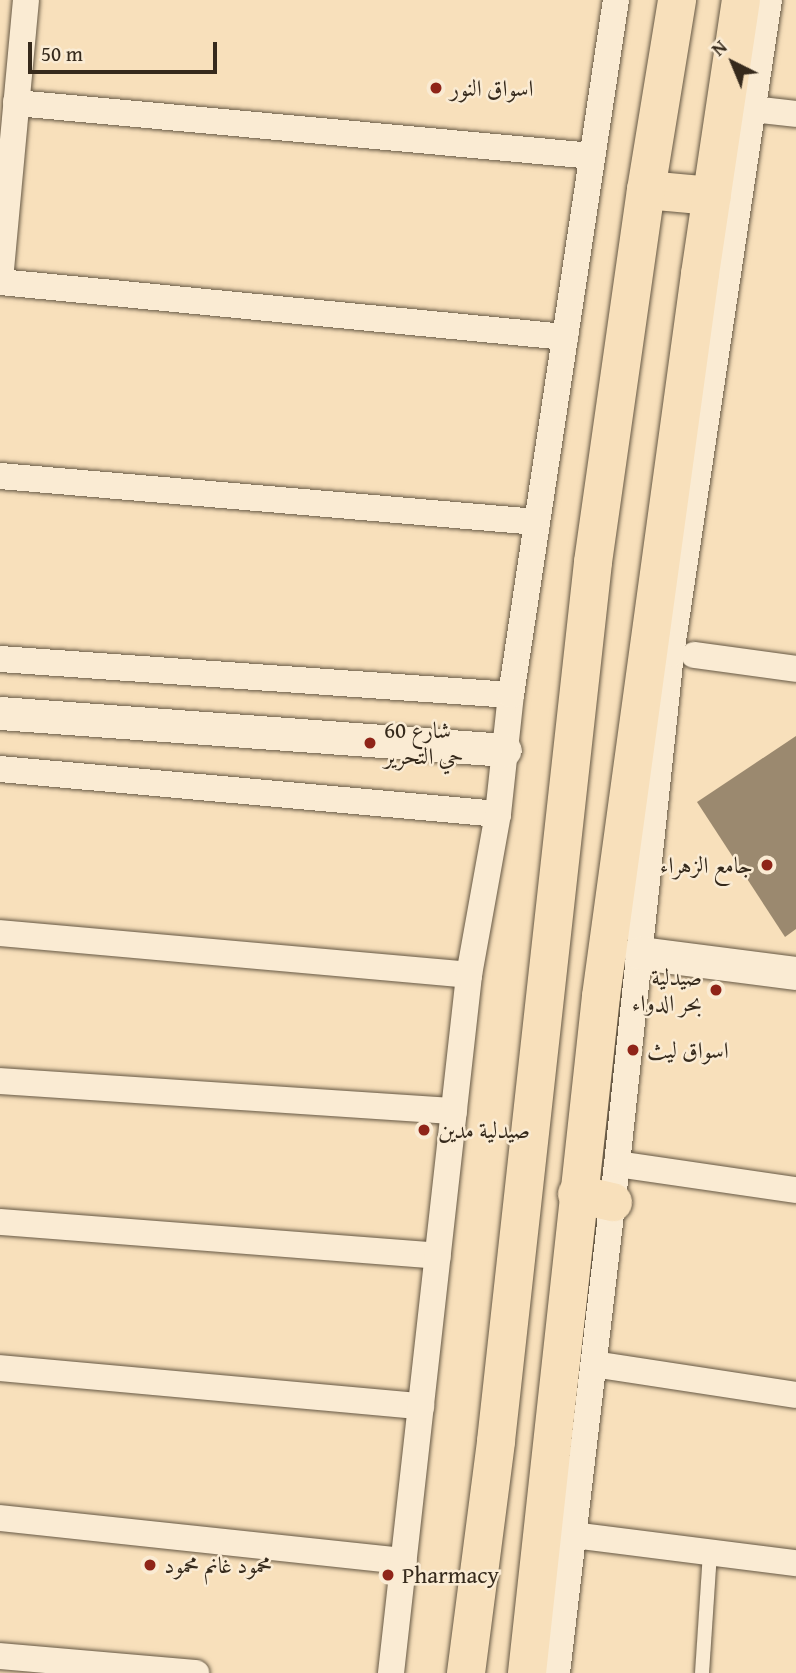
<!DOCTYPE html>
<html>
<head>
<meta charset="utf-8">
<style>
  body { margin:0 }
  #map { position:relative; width:796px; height:1673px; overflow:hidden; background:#f8e0bb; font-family:"Gentium Book Plus",Amiri,serif }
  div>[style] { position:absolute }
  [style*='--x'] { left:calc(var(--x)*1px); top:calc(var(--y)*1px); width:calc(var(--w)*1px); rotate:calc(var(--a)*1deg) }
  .building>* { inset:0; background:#9b896f }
  .roads { filter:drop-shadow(0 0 2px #665844) drop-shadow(0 0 2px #665844) }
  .service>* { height:14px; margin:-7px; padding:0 7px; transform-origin:7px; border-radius:7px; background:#faebd3 }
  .minor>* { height:26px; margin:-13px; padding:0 13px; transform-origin:13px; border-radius:13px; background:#faebd3 }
  .tertiary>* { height:33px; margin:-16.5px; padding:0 16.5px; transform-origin:16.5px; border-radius:16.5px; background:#faebd3 }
  .primary>* { height:38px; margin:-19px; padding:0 19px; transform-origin:19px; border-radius:19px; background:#f8e0bb }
  .dots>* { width:19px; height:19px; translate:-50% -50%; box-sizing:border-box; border:4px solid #faebd3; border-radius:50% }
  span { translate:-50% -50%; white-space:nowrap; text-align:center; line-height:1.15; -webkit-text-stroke:5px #faebd3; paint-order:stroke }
  .poi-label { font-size:23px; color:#362a1c }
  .left { translate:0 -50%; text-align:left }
  .right { translate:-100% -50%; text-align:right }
  .north { position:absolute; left:698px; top:28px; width:70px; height:70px; -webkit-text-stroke:5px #faebd3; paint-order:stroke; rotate:317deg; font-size:19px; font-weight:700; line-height:28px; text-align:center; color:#362a1c }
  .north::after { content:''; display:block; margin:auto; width:24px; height:32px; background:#362a1c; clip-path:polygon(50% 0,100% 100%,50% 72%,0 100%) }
  .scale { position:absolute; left:28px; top:42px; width:189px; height:32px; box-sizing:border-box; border:4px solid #362a1c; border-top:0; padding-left:9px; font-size:21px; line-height:24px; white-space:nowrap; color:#362a1c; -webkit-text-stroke:5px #faebd3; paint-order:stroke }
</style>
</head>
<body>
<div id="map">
  <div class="building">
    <i style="clip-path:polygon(796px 736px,796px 929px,785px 937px,697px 802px)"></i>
  </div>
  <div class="roads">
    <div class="service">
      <i style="--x:702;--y:1673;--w:121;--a:-86.2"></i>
    </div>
    <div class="minor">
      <i style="--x:16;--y:103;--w:579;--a:5.25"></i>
      <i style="--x:752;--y:109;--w:44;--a:6.5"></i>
      <i style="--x:0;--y:280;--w:281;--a:-84.7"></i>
      <i style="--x:0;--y:282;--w:568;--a:5.56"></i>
      <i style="--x:0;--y:476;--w:539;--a:4.9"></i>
      <i style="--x:694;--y:655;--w:103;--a:7.8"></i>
      <i style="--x:0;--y:659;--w:512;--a:4.03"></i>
      <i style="--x:0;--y:769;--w:500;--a:5.16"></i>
      <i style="--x:0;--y:933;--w:471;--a:5.1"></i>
      <i style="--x:0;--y:1081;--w:455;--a:3.8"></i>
      <i style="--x:617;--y:1164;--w:181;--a:8.3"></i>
      <i style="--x:0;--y:1222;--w:439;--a:4.4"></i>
      <i style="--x:594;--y:1364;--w:204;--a:8.7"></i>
      <i style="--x:0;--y:1368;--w:423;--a:5.2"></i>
      <i style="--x:0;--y:1518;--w:406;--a:6.1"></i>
      <i style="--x:573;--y:1535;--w:225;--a:7.2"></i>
      <i style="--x:0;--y:1656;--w:197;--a:5"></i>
      <i style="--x:391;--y:1673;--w:702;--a:-83.62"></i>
      <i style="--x:469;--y:975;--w:164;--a:-79.8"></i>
      <i style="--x:498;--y:814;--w:120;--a:-83.8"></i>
      <i style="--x:511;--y:695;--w:703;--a:-81.41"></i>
      <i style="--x:557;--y:1673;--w:513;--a:-83.28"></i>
      <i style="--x:617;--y:1164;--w:513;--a:-83.96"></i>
      <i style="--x:671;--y:654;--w:661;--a:-81.48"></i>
    </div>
    <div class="tertiary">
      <i style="--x:0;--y:713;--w:506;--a:4.19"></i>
      <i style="--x:640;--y:953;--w:157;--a:7.3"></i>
    </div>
    <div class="primary">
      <i style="--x:646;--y:190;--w:66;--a:5.2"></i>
      <i style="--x:577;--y:1194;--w:37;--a:13"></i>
      <i style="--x:466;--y:1673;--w:234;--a:-82.6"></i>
      <i style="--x:496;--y:1441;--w:884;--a:-83.7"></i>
      <i style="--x:593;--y:562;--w:376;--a:-81.9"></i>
      <i style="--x:646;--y:190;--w:193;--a:-80.7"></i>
      <i style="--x:527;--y:1673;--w:681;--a:-83.76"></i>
      <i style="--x:601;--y:996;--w:729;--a:-82.19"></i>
      <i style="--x:700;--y:274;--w:277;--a:-81.5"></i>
    </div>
  </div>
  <div class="dots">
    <i style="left:436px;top:88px;background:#8f2418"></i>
    <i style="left:370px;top:743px;background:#8f2418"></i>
    <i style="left:767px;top:865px;background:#8f2418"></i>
    <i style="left:716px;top:990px;background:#8f2418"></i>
    <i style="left:633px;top:1050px;background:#8f2418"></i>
    <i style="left:424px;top:1130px;background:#8f2418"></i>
    <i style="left:150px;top:1565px;background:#8f2418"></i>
    <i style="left:388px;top:1575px;background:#8f2418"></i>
  </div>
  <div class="poi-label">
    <span class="left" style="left:450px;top:88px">اسواق النور</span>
    <span class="left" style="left:384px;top:743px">شارع 60<br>حي التحرير</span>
    <span class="right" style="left:753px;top:865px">جامع الزهراء</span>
    <span class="right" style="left:702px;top:990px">صيدلية<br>بحر الدواء</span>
    <span class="left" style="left:647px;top:1050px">اسواق ليث</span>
    <span class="left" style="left:438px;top:1130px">صيدلية مدين</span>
    <span class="left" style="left:164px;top:1565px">محمود غانم محمود</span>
    <span class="left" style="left:402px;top:1575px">Pharmacy</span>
  </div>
  <div class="north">N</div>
  <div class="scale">50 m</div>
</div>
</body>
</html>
